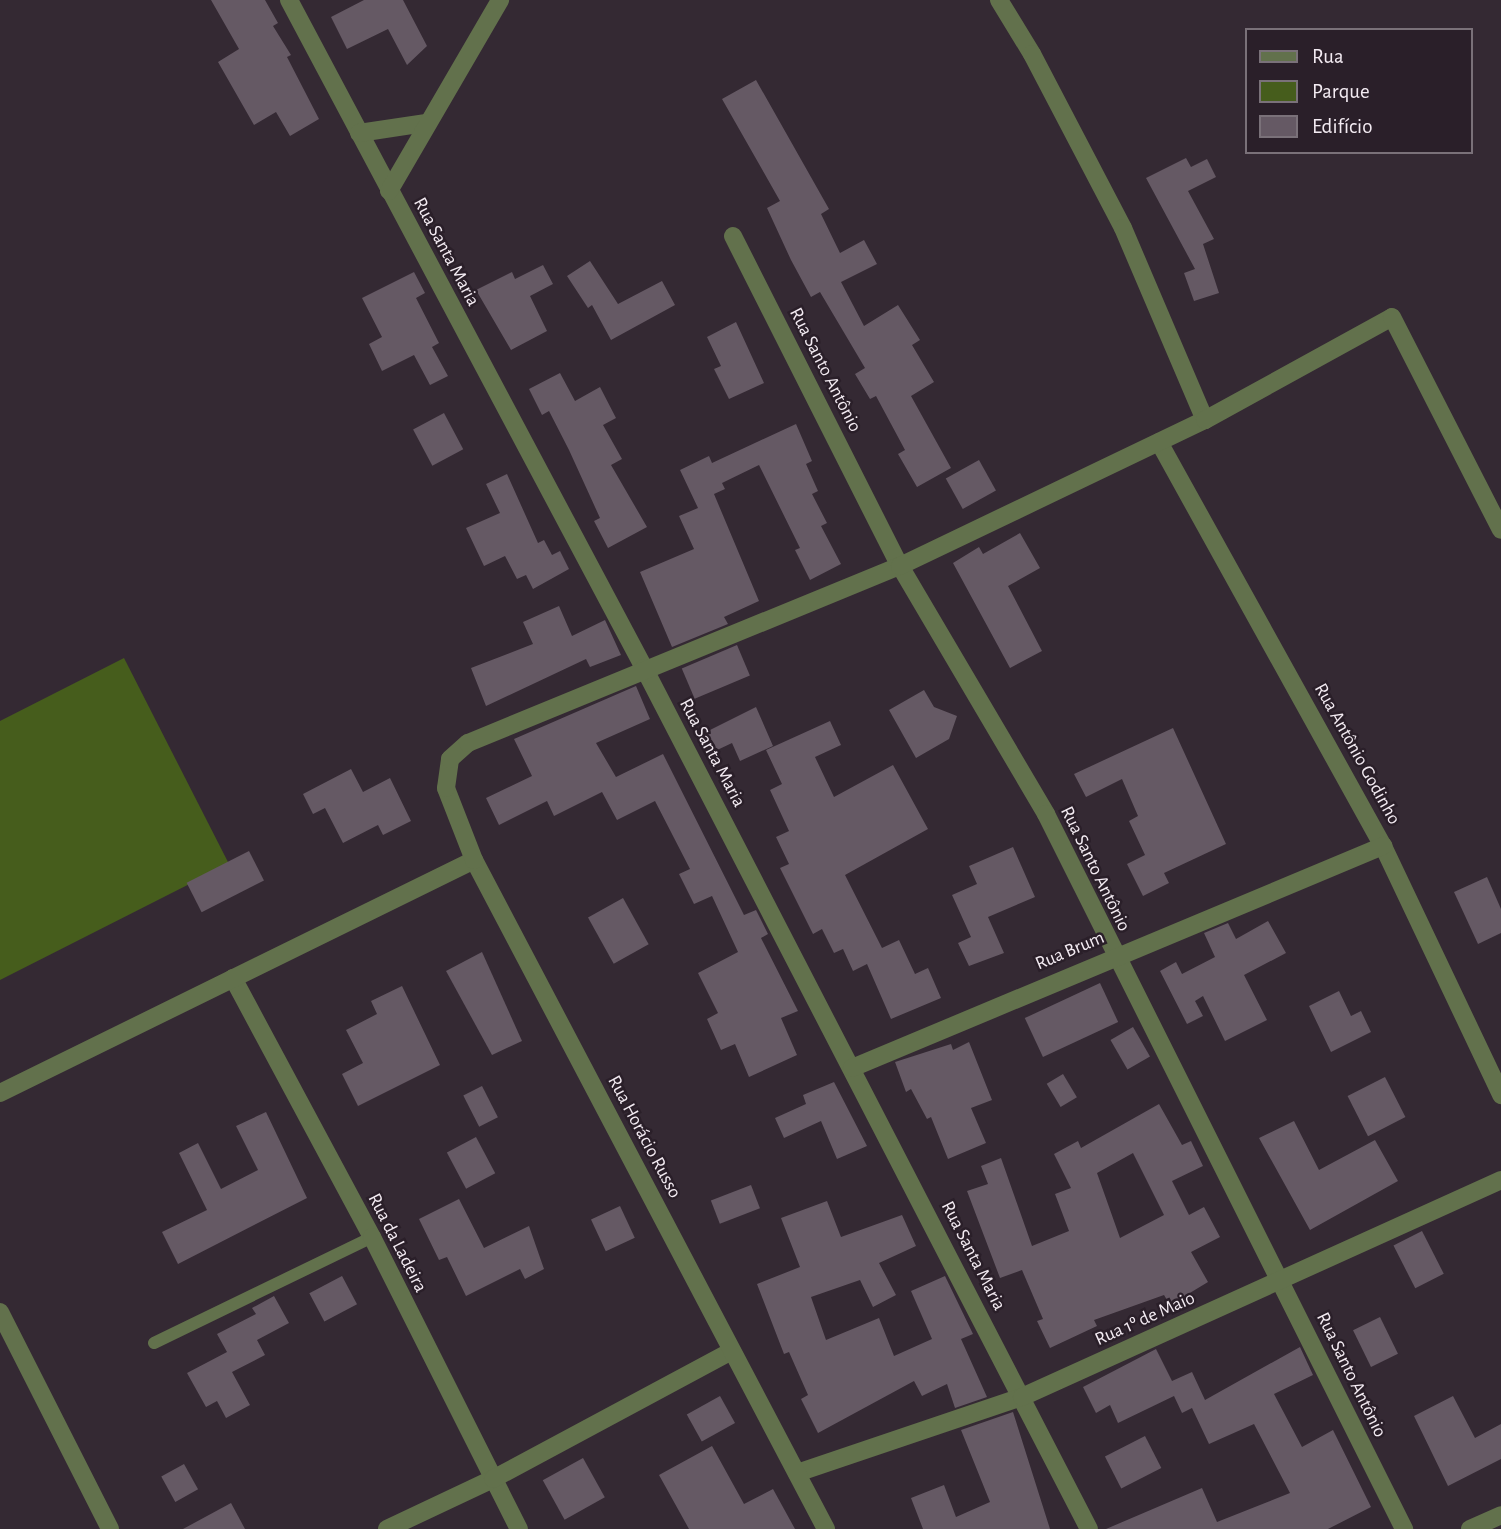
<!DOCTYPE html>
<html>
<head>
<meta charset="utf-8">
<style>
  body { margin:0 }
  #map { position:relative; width:1501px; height:1529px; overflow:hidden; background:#342933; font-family:"Alegreya Sans",sans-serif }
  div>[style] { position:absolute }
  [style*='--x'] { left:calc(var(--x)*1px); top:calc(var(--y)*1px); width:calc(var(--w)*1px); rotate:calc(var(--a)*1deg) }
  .green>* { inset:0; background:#465d1c }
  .building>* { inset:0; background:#655964; transform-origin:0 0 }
  .service>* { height:12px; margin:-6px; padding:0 6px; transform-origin:6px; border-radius:6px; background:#62714c }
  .minor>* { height:18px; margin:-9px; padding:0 9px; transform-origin:9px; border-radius:9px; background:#62714c }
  span { translate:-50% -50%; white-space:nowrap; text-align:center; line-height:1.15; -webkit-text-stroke:5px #2a1f29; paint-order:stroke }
  .street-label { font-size:19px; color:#f3ebf2 }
  .legend { position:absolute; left:1245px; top:28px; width:228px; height:126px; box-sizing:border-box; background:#2a1f29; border:2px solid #7a7179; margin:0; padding:9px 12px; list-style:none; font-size:21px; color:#f3ebf2 }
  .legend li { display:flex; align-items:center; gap:14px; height:35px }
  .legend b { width:35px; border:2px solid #7a7179 }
</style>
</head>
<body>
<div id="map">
  <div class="green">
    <i style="clip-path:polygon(124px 658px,229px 864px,0 980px,0 721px)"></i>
  </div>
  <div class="building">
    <i style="clip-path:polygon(211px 0,265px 0,278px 23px,273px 26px,291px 55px,287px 57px,319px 119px,290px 136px,276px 112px,254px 125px,218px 62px,239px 49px)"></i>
    <i style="clip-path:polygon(364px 0,403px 0,427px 46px,407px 65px,388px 29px,347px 49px,331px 17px)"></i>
    <i style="clip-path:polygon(756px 80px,829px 209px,821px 214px,840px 253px,864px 240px,877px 264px,841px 282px,864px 326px,898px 305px,920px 340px,912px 345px,934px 382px,911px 396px,951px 468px,917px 487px,898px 454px,905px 450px,876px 396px,870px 399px,855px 374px,865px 368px,820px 292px,811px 297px,791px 260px,767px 208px,780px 201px,722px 99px)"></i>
    <i style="clip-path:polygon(1186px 158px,1191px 167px,1207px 159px,1216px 177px,1188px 191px,1214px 239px,1203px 244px,1219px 293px,1194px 301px,1184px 273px,1195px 269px,1146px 178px)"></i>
    <i style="clip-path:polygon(590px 261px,618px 304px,662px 281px,675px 305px,611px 340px,592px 305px,588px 308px,567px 276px)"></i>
    <i style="clip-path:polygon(543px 265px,553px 284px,530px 296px,547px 331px,511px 350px,476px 290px,512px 272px,515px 279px)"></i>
    <i style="clip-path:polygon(414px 272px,425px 293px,416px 298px,439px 343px,432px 347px,448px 376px,430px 385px,414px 355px,382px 371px,369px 344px,382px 337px,362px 298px)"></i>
    <i style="clip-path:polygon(736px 322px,764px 383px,729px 399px,714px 369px,721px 366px,707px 337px)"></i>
    <i style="clip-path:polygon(560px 373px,575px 401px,600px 387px,616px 418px,603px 425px,622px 459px,611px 465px,647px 527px,608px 548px,594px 521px,600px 518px,569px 450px,549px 411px,542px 415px,529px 389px)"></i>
    <i style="left:444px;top:413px;width:41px;height:35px;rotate:62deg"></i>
    <i style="clip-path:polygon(796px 424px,812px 461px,806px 464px,818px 491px,812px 494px,827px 523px,821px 526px,841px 564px,810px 580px,795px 550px,800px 548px,759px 465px,722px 483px,725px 489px,714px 494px,759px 601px,724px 617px,728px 624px,672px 647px,640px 572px,694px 549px,679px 516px,698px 508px,680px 470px,709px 456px,712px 463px)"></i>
    <i style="left:979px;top:460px;width:35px;height:38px;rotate:61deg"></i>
    <i style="clip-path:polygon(507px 474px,538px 543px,544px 540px,552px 555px,560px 551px,569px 569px,533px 589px,526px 575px,517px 579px,505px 556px,484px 566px,466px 528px,500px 513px,486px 484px)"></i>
    <i style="clip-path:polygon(1020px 533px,1040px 568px,1008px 586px,1042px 651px,1010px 668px,953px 563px,979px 547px,983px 554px)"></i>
    <i style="clip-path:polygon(559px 606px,572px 636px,605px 620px,621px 655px,590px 667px,586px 659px,486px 706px,471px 668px,533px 644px,523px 622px)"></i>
    <i style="left:737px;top:645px;width:33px;height:60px;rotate:67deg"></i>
    <i style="clip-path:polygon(636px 686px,650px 719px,596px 743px,616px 777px,663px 754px,744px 915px,756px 910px,768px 934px,761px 938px,798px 1011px,781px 1018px,797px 1055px,749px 1077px,735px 1044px,721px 1050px,707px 1019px,718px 1013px,698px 973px,738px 952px,712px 896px,694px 904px,679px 874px,690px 869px,655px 801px,617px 820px,602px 792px,554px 816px,547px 801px,499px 825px,486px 798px,532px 776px,514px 739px)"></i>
    <i style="clip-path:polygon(924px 690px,934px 707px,957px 716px,949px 739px,916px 758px,889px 710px)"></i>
    <i style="clip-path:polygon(756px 707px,773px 746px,740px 761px,732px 743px,713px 752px,704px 733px)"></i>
    <i style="clip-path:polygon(830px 721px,841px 745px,815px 757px,834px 797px,893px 765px,928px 829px,845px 875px,882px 948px,899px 940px,915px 974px,928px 968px,941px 998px,891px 1019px,867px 964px,853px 971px,843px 949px,834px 953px,822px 929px,813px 934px,780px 868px,789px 864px,776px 837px,789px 831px,770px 790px,782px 784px,766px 750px)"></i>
    <i style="clip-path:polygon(1173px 728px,1226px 844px,1164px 873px,1169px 883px,1143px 896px,1127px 864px,1145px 855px,1129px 821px,1138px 816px,1122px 779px,1086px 797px,1074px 774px)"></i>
    <i style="clip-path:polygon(351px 769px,363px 792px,390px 778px,411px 821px,383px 835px,378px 825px,343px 843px,325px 808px,313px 814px,303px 794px)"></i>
    <i style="clip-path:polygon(1013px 847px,1035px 897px,988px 917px,1004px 953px,969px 966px,958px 943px,971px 937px,952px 895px,977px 884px,969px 866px)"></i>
    <i style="left:249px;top:851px;width:33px;height:70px;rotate:63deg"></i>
    <i style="clip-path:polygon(1487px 877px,1501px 909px,1501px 933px,1478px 944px,1454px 892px)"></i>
    <i style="left:623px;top:898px;width:53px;height:40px;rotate:61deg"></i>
    <i style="clip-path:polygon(1268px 921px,1286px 953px,1244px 975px,1267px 1020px,1225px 1041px,1203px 996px,1195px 1001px,1203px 1016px,1187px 1024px,1160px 971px,1176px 962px,1182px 974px,1215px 957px,1204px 933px,1228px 923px,1236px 939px)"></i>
    <i style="clip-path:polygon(482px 952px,522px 1041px,492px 1055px,446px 971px)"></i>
    <i style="left:1100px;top:983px;width:43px;height:83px;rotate:65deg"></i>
    <i style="clip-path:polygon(402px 986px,440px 1065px,358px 1106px,342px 1074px,363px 1063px,346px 1030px,377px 1014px,371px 1001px)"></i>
    <i style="clip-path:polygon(1339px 991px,1351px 1016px,1361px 1011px,1371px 1032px,1331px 1052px,1309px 1006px)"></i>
    <i style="left:1133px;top:1027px;width:34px;height:26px;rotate:60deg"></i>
    <i style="clip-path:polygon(969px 1042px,992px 1100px,971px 1108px,986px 1143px,948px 1159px,931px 1117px,927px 1119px,911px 1089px,906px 1092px,895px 1062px,951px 1044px,953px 1050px)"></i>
    <i style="left:1063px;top:1074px;width:27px;height:19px;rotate:59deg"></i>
    <i style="left:1385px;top:1077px;width:45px;height:42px;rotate:63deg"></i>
    <i style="clip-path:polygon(834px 1082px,867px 1146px,837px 1159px,821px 1121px,784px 1138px,775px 1118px,806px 1104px,803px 1095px)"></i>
    <i style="left:482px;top:1086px;width:35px;height:21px;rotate:63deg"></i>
    <i style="clip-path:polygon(evenodd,1159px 1104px,1182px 1145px,1191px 1141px,1203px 1166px,1172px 1181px,1189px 1215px,1204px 1207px,1220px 1237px,1191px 1252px,1208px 1282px,1170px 1305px,1164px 1295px,1094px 1320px,1097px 1326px,1050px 1348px,1037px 1321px,1043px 1319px,1022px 1270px,1000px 1278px,967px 1191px,988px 1184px,981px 1166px,1001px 1158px,1032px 1246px,1069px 1231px,1055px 1194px,1071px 1188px,1054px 1154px,1078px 1141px,1081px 1148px,1159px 1104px,1133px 1153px,1164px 1215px,1120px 1238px,1097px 1173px,1133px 1153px)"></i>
    <i style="clip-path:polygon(266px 1112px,307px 1198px,178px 1264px,162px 1232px,207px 1210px,179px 1153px,198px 1143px,221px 1189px,258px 1170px,236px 1126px)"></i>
    <i style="clip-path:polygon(1294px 1121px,1319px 1170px,1375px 1140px,1398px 1181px,1310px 1230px,1259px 1138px)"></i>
    <i style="left:476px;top:1137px;width:41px;height:33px;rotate:62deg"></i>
    <i style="left:751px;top:1185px;width:25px;height:43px;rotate:69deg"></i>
    <i style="clip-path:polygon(459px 1199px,484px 1248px,529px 1226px,544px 1269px,525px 1279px,520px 1269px,466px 1296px,447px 1257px,439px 1260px,419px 1219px)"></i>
    <i style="clip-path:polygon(827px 1201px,841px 1237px,902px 1215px,916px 1246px,879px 1263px,896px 1295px,873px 1307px,860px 1280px,811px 1297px,826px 1340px,879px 1318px,894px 1356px,932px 1339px,911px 1291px,945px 1276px,973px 1334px,961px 1339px,987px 1397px,955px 1408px,947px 1384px,922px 1396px,914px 1381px,818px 1433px,801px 1399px,808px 1395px,789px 1352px,784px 1354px,757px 1284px,800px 1267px,781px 1218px)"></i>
    <i style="left:620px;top:1206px;width:35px;height:32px;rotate:65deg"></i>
    <i style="left:1422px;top:1231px;width:48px;height:32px;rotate:63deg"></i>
    <i style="left:342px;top:1276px;width:32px;height:37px;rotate:62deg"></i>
    <i style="clip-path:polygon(274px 1296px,289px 1323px,257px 1340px,265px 1355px,232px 1372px,250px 1405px,226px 1418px,217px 1401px,206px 1407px,187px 1373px,227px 1352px,217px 1334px,256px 1314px,252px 1308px)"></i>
    <i style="left:1380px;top:1317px;width:41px;height:30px;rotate:64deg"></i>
    <i style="clip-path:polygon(1300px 1347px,1313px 1375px,1274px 1394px,1302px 1447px,1333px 1430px,1371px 1507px,1328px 1529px,1106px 1529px,1202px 1488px,1217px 1522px,1290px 1493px,1254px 1424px,1209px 1444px,1192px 1408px,1182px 1413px,1174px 1396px,1118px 1423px,1110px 1405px,1096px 1413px,1083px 1387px,1156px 1349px,1172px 1381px,1192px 1372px,1205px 1400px)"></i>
    <i style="left:720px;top:1396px;width:31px;height:38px;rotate:61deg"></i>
    <i style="clip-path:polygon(1453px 1396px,1475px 1438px,1501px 1424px,1501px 1459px,1448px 1486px,1414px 1416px)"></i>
    <i style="clip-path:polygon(1013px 1412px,1050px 1529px,923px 1529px,911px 1498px,944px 1485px,956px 1517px,990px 1502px,961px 1430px)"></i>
    <i style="left:1145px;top:1436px;width:36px;height:45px;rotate:63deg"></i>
    <i style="clip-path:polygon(712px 1446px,744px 1504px,773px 1489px,795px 1529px,689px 1529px,659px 1475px)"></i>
    <i style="left:583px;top:1458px;width:45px;height:46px;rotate:61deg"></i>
    <i style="left:184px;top:1464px;width:29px;height:26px;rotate:61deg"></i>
    <i style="clip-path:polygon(231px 1503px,245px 1529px,183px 1529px)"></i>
  </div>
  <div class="service">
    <i style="--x:154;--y:1343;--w:242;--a:-25.9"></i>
  </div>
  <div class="minor">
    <i style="--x:289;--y:0;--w:756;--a:62.01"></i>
    <i style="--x:644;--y:668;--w:969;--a:62.67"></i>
    <i style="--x:999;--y:0;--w:63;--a:58.6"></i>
    <i style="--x:1032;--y:54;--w:196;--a:62.4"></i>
    <i style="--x:1123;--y:228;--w:209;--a:66.9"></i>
    <i style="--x:359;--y:133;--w:68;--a:-8.5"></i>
    <i style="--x:389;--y:191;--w:221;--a:-59.8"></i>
    <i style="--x:733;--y:236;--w:370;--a:63.2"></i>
    <i style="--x:900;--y:566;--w:288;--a:59.5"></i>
    <i style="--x:1046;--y:814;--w:800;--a:63.4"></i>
    <i style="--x:1159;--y:442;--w:462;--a:61"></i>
    <i style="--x:1383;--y:846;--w:276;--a:64.6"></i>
    <i style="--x:233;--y:978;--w:294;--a:61.8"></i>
    <i style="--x:372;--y:1237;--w:327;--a:63.3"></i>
    <i style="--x:852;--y:1068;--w:576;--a:-22.69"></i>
    <i style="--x:0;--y:1093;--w:528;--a:-26.18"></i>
    <i style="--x:0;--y:1312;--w:243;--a:63.1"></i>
    <i style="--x:797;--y:1473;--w:237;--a:-18.7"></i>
    <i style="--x:1022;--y:1397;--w:526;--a:-24.37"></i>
    <i style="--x:387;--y:1529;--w:117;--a:-25.3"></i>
    <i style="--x:493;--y:1479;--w:271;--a:-28.2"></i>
    <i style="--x:826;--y:1529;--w:756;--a:-117.75"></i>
    <i style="--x:474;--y:860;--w:77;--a:-111.3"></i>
    <i style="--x:446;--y:788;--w:29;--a:-82"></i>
    <i style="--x:450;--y:759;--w:24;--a:-42"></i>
    <i style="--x:468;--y:743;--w:467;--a:-22.3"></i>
    <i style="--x:900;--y:566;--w:338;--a:-25.6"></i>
    <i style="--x:1205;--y:420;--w:213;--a:-28.8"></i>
    <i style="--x:1392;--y:317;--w:239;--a:62.9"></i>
    <i style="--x:1470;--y:1529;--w:34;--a:-24"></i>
  </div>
  <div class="street-label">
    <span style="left:446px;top:252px;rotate:62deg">Rua Santa Maria</span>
    <span style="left:825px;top:370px;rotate:63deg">Rua Santo Antônio</span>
    <span style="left:712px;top:753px;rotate:62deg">Rua Santa Maria</span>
    <span style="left:1357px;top:754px;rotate:61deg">Rua Antônio Godinho</span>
    <span style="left:1095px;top:869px;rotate:64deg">Rua Santo Antônio</span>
    <span style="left:1070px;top:951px;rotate:-23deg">Rua Brum</span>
    <span style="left:644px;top:1137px;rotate:62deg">Rua Horácio Russo</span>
    <span style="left:397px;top:1243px;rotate:63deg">Rua da Ladeira</span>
    <span style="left:973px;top:1256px;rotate:63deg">Rua Santa Maria</span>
    <span style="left:1145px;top:1319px;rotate:-24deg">Rua 1º de Maio</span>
    <span style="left:1351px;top:1375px;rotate:64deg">Rua Santo Antônio</span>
  </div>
  <ul class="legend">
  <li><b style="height:9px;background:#62714c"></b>Rua</li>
  <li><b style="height:19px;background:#465d1c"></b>Parque</li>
  <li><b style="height:19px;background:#655964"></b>Edifício</li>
  </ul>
</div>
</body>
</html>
